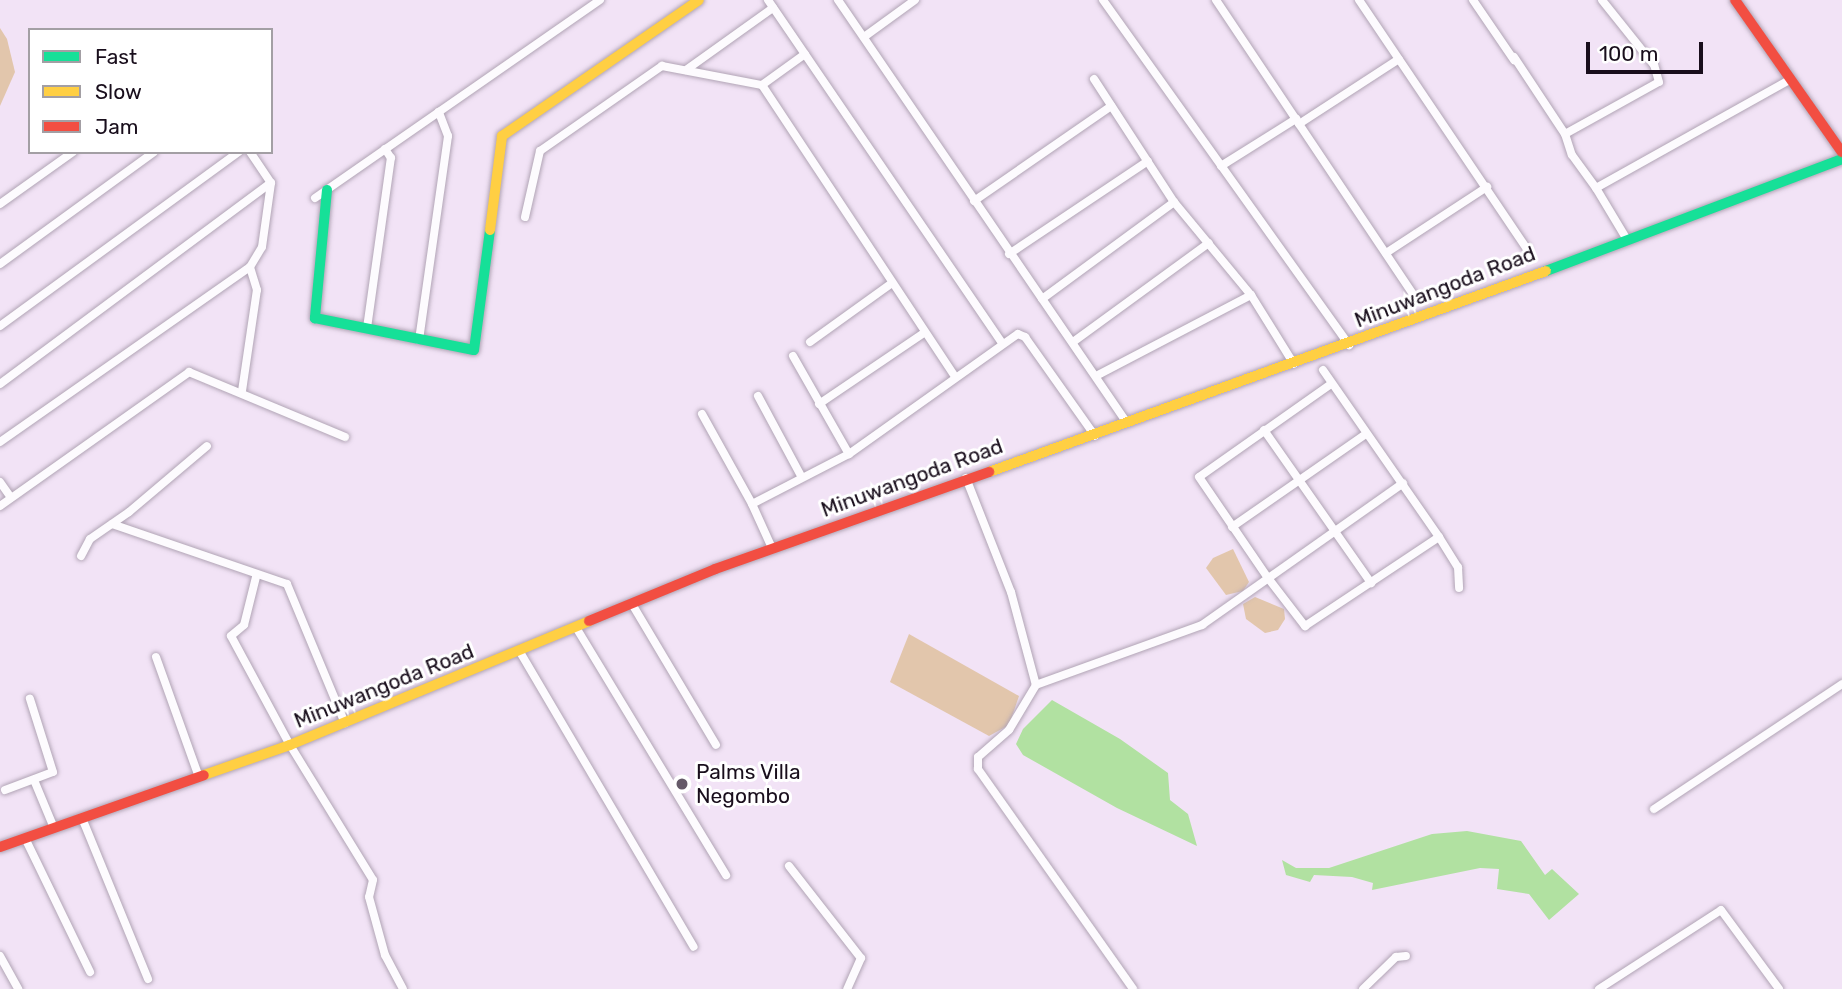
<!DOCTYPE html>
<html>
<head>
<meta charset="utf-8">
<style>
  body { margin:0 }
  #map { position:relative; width:1842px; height:989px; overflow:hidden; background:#f2e3f6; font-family:Rubik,sans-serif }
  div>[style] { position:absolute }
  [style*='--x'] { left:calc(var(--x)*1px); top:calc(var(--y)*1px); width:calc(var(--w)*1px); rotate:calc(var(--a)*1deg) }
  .green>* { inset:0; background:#e2c6ac }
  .water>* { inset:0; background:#b1e1a1 }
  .roads { filter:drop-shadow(0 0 2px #b1a4b5) drop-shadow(0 0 2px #b1a4b5) }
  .street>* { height:8px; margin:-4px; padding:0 4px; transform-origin:4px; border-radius:4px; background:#fdfbfe }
  .fast>* { height:10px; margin:-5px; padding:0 5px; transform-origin:5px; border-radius:5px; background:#16e098 }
  .slow>* { height:10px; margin:-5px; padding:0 5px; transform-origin:5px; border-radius:5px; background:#ffcf43 }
  .jam>* { height:10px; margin:-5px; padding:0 5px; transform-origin:5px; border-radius:5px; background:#f24e42 }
  .dots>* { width:19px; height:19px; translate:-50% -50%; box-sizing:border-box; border:4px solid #fff; border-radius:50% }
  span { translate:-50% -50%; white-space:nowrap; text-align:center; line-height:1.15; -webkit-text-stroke:6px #fff; paint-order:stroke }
  .street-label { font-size:21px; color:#190e1c }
  .poi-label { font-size:21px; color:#190e1c }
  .left { translate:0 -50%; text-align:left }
  .legend { position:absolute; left:28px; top:28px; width:245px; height:126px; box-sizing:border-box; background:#fff; border:2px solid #a39fa4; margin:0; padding:9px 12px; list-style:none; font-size:21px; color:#190e1c }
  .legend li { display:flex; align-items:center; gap:14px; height:35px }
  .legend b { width:35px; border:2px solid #a39fa4 }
  .scale { position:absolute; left:1586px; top:42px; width:117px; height:32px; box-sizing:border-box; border:4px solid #190e1c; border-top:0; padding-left:9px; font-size:21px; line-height:24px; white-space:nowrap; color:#190e1c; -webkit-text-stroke:5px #fff; paint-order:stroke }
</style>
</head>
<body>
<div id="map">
  <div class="green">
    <i style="clip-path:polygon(0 28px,7px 39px,15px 72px,0 106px)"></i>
    <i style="clip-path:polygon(1233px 549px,1249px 582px,1243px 591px,1226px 595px,1206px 568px,1213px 558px)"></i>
    <i style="clip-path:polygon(1255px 597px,1284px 609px,1285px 619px,1278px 630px,1265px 633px,1246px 619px,1243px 604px)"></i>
    <i style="clip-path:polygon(909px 634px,1019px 696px,1009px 725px,989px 736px,890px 682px)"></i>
  </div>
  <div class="water">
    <i style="clip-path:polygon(1052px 700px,1120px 739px,1168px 773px,1170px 800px,1188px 814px,1197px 846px,1117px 808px,1023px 755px,1016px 744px,1023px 729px)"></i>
    <i style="clip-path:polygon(1467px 831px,1521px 841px,1545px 875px,1552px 869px,1579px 894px,1549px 920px,1529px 894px,1497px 889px,1499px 869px,1480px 868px,1372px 890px,1373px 883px,1352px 877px,1314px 875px,1310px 882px,1286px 875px,1282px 860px,1296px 868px,1329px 868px,1432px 834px)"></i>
  </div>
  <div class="roads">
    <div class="street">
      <i style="--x:768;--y:0;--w:415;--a:55.7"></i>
      <i style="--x:838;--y:0;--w:512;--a:55.66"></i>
      <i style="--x:1103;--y:0;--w:424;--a:54.5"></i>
      <i style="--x:1216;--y:0;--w:356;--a:56.2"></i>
      <i style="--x:1359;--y:0;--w:300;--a:56"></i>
      <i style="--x:1473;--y:0;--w:73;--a:55.7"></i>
      <i style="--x:864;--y:37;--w:63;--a:-36"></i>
      <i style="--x:1514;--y:57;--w:92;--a:56.5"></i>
      <i style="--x:1565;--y:134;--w:107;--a:-29"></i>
      <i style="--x:1659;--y:82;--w:18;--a:-106"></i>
      <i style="--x:1654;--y:65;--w:83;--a:-128.7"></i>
      <i style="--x:686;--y:70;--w:107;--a:-35.5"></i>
      <i style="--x:1094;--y:79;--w:147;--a:57"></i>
      <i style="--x:1174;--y:202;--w:121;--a:50.4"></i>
      <i style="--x:1251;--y:295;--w:81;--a:58.1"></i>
      <i style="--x:762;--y:85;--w:53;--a:-35.8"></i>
      <i style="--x:1299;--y:124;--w:119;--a:-33"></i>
      <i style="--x:1565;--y:134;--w:22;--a:72"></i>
      <i style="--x:1572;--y:155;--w:41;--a:54"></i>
      <i style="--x:1596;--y:188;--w:223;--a:-29.2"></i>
      <i style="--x:1221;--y:166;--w:89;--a:-32.1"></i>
      <i style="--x:1596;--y:188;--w:58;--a:59"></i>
      <i style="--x:315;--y:198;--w:347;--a:-34.8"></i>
      <i style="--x:974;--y:201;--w:167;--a:-34.7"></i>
      <i style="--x:0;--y:204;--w:90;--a:-35.5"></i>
      <i style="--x:525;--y:217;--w:68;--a:-77.2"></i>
      <i style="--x:540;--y:151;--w:149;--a:-34.9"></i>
      <i style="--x:662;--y:66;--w:102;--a:10.8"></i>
      <i style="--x:762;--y:85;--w:350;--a:56.5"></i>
      <i style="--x:1386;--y:253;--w:121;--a:-33.2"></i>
      <i style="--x:1009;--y:254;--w:167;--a:-33.8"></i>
      <i style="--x:0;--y:264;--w:190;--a:-36"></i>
      <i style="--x:1042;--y:299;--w:164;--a:-36.3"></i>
      <i style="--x:0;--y:326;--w:296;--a:-36.1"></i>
      <i style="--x:367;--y:328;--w:172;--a:-82"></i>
      <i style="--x:391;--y:158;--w:11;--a:-124"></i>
      <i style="--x:419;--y:340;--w:206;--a:-81.9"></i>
      <i style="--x:448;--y:136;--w:26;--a:-111"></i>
      <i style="--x:810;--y:342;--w:101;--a:-35.7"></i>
      <i style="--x:1073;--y:342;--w:168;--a:-36.1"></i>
      <i style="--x:793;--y:356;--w:113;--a:60.3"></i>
      <i style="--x:1323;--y:370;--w:203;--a:55.2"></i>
      <i style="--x:1439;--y:537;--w:36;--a:58"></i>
      <i style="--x:1458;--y:567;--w:21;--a:87"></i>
      <i style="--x:1096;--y:376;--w:175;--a:-27.6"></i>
      <i style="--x:0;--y:384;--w:337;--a:-36.6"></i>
      <i style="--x:1331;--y:384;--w:161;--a:144.8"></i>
      <i style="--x:1199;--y:477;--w:122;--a:55.7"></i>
      <i style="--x:1268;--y:578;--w:61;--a:52.4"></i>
      <i style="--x:1305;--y:626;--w:161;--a:-33.6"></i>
      <i style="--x:242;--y:391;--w:102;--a:-81.6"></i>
      <i style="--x:257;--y:290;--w:24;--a:-107"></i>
      <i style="--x:250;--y:267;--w:23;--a:-59"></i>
      <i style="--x:262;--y:247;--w:65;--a:-82"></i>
      <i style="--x:271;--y:183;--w:37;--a:-124"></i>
      <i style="--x:758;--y:396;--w:91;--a:61.7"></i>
      <i style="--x:819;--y:404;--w:127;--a:-34.1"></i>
      <i style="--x:702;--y:414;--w:103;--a:60.9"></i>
      <i style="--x:752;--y:504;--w:109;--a:-27.3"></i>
      <i style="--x:849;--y:454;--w:207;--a:-35.4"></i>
      <i style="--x:1018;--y:334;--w:8;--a:23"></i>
      <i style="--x:1025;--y:337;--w:121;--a:54.7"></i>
      <i style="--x:1264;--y:430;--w:187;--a:55"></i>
      <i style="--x:0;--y:442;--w:305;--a:-35"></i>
      <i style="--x:966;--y:478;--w:123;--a:68.5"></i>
      <i style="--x:1011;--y:592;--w:96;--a:75"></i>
      <i style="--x:1036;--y:685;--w:52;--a:121"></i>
      <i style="--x:1009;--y:730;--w:41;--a:138.9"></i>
      <i style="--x:978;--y:757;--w:12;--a:90"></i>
      <i style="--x:978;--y:769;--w:269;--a:54.8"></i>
      <i style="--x:0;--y:482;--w:19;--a:55"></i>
      <i style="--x:752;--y:504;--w:48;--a:65.6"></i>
      <i style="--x:0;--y:506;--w:232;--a:-35.3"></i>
      <i style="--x:189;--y:372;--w:169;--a:22.6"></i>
      <i style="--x:112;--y:524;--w:185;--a:18.9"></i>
      <i style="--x:287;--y:584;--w:151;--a:67.4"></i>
      <i style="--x:1232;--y:527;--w:163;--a:-34.8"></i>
      <i style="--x:81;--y:556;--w:19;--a:-62"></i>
      <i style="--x:90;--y:539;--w:47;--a:-34.7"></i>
      <i style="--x:129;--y:512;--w:102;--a:-40.2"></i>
      <i style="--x:256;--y:577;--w:49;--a:104"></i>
      <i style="--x:244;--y:625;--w:17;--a:140"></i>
      <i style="--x:231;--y:636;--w:124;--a:61.6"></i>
      <i style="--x:290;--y:745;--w:158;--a:58.4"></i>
      <i style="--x:373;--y:880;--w:17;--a:103"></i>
      <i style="--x:369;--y:897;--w:60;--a:74.6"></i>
      <i style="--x:385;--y:955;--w:38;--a:62"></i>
      <i style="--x:632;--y:604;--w:164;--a:59.2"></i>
      <i style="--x:577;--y:629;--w:288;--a:58.8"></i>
      <i style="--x:520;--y:652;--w:342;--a:59.5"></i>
      <i style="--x:156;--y:657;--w:127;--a:70.3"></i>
      <i style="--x:1036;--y:685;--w:177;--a:-19.9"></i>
      <i style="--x:1202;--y:625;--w:246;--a:-35.2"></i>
      <i style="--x:34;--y:780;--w:52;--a:67.4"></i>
      <i style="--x:5;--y:790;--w:51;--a:-20.6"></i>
      <i style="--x:53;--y:772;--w:77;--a:-107.5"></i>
      <i style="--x:1654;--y:809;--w:226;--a:-33.6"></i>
      <i style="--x:82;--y:818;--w:174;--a:67.7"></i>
      <i style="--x:25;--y:838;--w:149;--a:64.1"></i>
      <i style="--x:789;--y:866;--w:117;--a:52"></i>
      <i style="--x:861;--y:958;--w:34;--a:114"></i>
      <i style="--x:0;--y:956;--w:38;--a:61"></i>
      <i style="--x:1363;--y:989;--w:46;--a:-44.1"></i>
      <i style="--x:1396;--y:957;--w:10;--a:-6"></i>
      <i style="--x:1599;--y:989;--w:145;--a:-32.9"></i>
      <i style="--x:1721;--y:910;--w:98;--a:53.7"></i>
    </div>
    <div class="fast">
      <i style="--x:327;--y:190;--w:129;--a:95.4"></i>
      <i style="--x:315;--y:318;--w:162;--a:11.4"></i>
      <i style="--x:474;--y:350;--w:121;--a:-82.4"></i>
      <i style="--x:1546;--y:271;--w:316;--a:-20.7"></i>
    </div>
    <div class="slow">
      <i style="--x:490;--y:230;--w:95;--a:-82.7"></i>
      <i style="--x:502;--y:136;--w:239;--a:-34.6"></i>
      <i style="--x:989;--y:472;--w:592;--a:-19.84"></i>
      <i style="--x:204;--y:775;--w:91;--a:-19.2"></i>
      <i style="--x:290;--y:745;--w:324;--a:-22.5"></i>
    </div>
    <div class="jam">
      <i style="--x:1735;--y:0;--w:186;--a:54.9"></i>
      <i style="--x:589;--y:621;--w:136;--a:-22.4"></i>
      <i style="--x:715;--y:569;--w:291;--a:-19.5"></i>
      <i style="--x:0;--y:847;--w:216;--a:-19.4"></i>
    </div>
  </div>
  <div class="dots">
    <i style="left:682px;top:784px;background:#655968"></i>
  </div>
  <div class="street-label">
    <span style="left:1445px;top:287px;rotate:-21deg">Minuwangoda Road</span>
    <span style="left:912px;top:478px;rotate:-20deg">Minuwangoda Road</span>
    <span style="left:384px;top:686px;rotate:-22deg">Minuwangoda Road</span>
  </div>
  <div class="poi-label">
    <span class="left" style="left:696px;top:784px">Palms Villa<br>Negombo</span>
  </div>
  <ul class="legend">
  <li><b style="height:9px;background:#16e098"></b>Fast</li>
  <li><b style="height:9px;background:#ffcf43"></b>Slow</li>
  <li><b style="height:9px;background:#f24e42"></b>Jam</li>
  </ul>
  <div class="scale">100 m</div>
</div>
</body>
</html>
